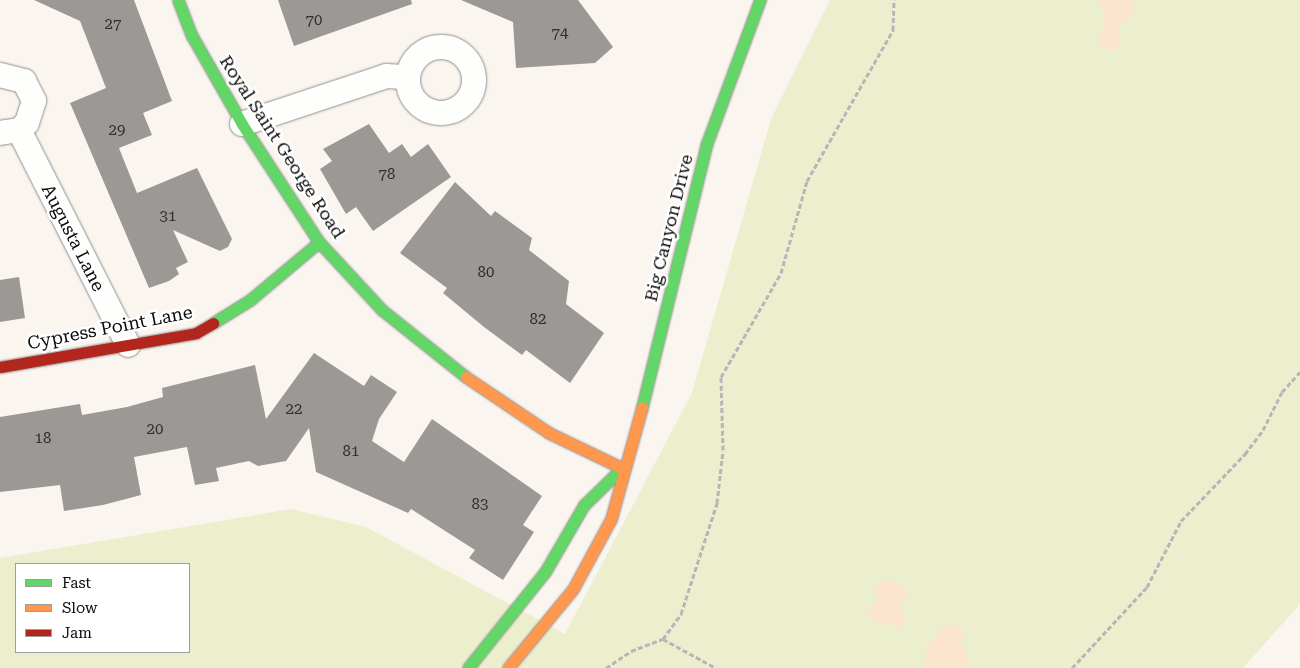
<!DOCTYPE html>
<html>
<head>
<meta charset="utf-8">
<style>
  body { margin:0 }
  #map { position:relative; width:1300px; height:668px; overflow:hidden; background:#faf5ef; font-family:"Roboto Serif",serif }
  div>[style] { position:absolute }
  [style*='--x'] { left:calc(var(--x)*1px); top:calc(var(--y)*1px); width:calc(var(--w)*1px); rotate:calc(var(--a)*1deg) }
  .green>* { inset:0; background:#ebefce }
  .sand>* { inset:0; background:#fce5cf }
  .building>* { inset:0; background:#9c9895 }
  .path>* { height:3px; margin-top:-1.5px; transform-origin:0; background:repeating-linear-gradient(90deg,#b7b6b5 0 5px,transparent 0 7.5px) }
  .roads { filter:drop-shadow(0 0 1px #93908e) drop-shadow(0 0 1px #93908e) }
  .street>* { height:24px; margin:-12px; padding:0 12px; transform-origin:12px; border-radius:12px; background:#fefefd }
  .street>.ring { margin:-12px; padding:0; box-sizing:content-box; background:none; border:24px solid #fefefd; border-radius:50% }
  .fast>* { height:11px; margin:-5.5px; padding:0 5.5px; transform-origin:5.5px; border-radius:5.5px; background:#63d668 }
  .slow>* { height:11px; margin:-5.5px; padding:0 5.5px; transform-origin:5.5px; border-radius:5.5px; background:#ff974d }
  .jam>* { height:11px; margin:-5.5px; padding:0 5.5px; transform-origin:5.5px; border-radius:5.5px; background:#b3261e }
  span { translate:-50% -50%; white-space:nowrap; text-align:center; line-height:1.15; -webkit-text-stroke:5px #fff; paint-order:stroke }
  .number-label { font-size:15px; color:#2f2e2e }
  .number-label span { -webkit-text-stroke-width:0 }
  .street-label { font-size:18px; color:#0b0b0b }
  .legend { position:absolute; left:15px; top:563px; width:175px; height:90px; box-sizing:border-box; background:#fff; border:1px solid #9d9d9d; margin:0; padding:6px 9px; list-style:none; font-size:15px; color:#0b0b0b }
  .legend li { display:flex; align-items:center; gap:10px; height:25px }
  .legend b { width:25px; border:1px solid #9d9d9d }
</style>
</head>
<body>
<div id="map">
  <div class="green">
    <i style="clip-path:polygon(evenodd,830px 0,1300px 0,1300px 604px,1243px 668px,0 668px,0 558px,291px 509px,366px 527px,565px 634px,692px 393px,771px 119px,830px 0,16px 564px,189px 564px,189px 652px,16px 652px,16px 564px)"></i>
  </div>
  <div class="sand">
    <i style="clip-path:polygon(1098px 0,1131px 0,1133px 4px,1134px 15px,1120px 25px,1120px 45px,1112px 53px,1098px 42px,1106px 16px)"></i>
    <i style="clip-path:polygon(885px 580px,901px 584px,909px 594px,901px 605px,907px 620px,901px 628px,869px 619px,869px 608px,879px 600px,874px 587px)"></i>
    <i style="clip-path:polygon(953px 624px,965px 630px,961px 643px,968px 656px,965px 667px,924px 668px,926px 648px,943px 626px)"></i>
  </div>
  <div class="building">
    <i style="clip-path:polygon(34px 0,134px 0,172px 101px,143px 113px,152px 135px,119px 148px,137px 193px,197px 168px,232px 239px,228px 247px,220px 251px,173px 230px,188px 262px,176px 268px,179px 274px,169px 281px,149px 288px,70px 103px,106px 88px,80px 21px)"></i>
    <i style="clip-path:polygon(278px 0,411px 0,412px 4px,294px 46px)"></i>
    <i style="clip-path:polygon(461px 0,578px 0,613px 47px,595px 63px,516px 68px,513px 22px)"></i>
    <i style="clip-path:polygon(369px 124px,389px 153px,402px 144px,411px 157px,428px 144px,451px 177px,373px 231px,356px 207px,346px 214px,320px 169px,332px 161px,323px 149px)"></i>
    <i style="clip-path:polygon(455px 182px,491px 216px,495px 211px,532px 238px,529px 250px,569px 281px,566px 304px,604px 333px,570px 383px,526px 350px,522px 355px,484px 327px,443px 293px,447px 288px,400px 253px)"></i>
    <i style="clip-path:polygon(19px 277px,25px 318px,0 322px,0 280px)"></i>
    <i style="clip-path:polygon(314px 353px,364px 386px,371px 375px,397px 392px,379px 419px,372px 441px,404px 462px,432px 419px,542px 496px,523px 525px,534px 532px,503px 580px,469px 558px,475px 550px,411px 509px,408px 513px,316px 472px,309px 428px,286px 461px,258px 466px,249px 461px,216px 468px,219px 481px,195px 485px,187px 447px,134px 457px,141px 495px,103px 505px,64px 511px,60px 485px,0 492px,0 417px,80px 404px,82px 415px,127px 407px,163px 397px,162px 388px,255px 365px,266px 419px)"></i>
  </div>
  <div class="path">
    <i style="--x:663;--y:639;--w:60;--a:28.7"></i>
    <i style="--x:606;--y:668;--w:30;--a:-34"></i>
    <i style="--x:631;--y:651;--w:34;--a:-21"></i>
    <i style="--x:663;--y:639;--w:31;--a:-54"></i>
    <i style="--x:681;--y:614;--w:117;--a:-72"></i>
    <i style="--x:717;--y:503;--w:53;--a:-83.5"></i>
    <i style="--x:723;--y:450;--w:73;--a:-91.6"></i>
    <i style="--x:721;--y:377;--w:120;--a:-60"></i>
    <i style="--x:781;--y:273;--w:96;--a:-74.2"></i>
    <i style="--x:807;--y:181;--w:174;--a:-60.3"></i>
    <i style="--x:893;--y:30;--w:30;--a:-88"></i>
    <i style="--x:1072;--y:668;--w:110;--a:-47.2"></i>
    <i style="--x:1147;--y:587;--w:74;--a:-62.7"></i>
    <i style="--x:1181;--y:521;--w:93;--a:-46.3"></i>
    <i style="--x:1245;--y:454;--w:30;--a:-53"></i>
    <i style="--x:1263;--y:430;--w:42;--a:-63.4"></i>
    <i style="--x:1282;--y:392;--w:27;--a:-48"></i>
  </div>
  <div class="roads">
    <div class="street">
      <i class="ring" style="left:408px;top:47px;width:42px;height:42px"></i>
      <i style="--x:0;--y:75;--w:25;--a:14"></i>
      <i style="--x:24;--y:81;--w:22;--a:63"></i>
      <i style="--x:34;--y:101;--w:23;--a:108"></i>
      <i style="--x:27;--y:123;--w:11;--a:139"></i>
      <i style="--x:19;--y:130;--w:19;--a:171"></i>
      <i style="--x:242;--y:124;--w:152;--a:-18.4"></i>
      <i style="--x:386;--y:76;--w:22;--a:3"></i>
      <i style="--x:19;--y:130;--w:241;--a:63.1"></i>
    </div>
    <div class="fast">
      <i style="--x:178;--y:0;--w:39;--a:69"></i>
      <i style="--x:192;--y:36;--w:101;--a:60.4"></i>
      <i style="--x:242;--y:124;--w:141;--a:56.9"></i>
      <i style="--x:319;--y:242;--w:93;--a:47.2"></i>
      <i style="--x:382;--y:310;--w:107;--a:38.6"></i>
      <i style="--x:213;--y:323;--w:44;--a:-31.9"></i>
      <i style="--x:250;--y:300;--w:90;--a:-40"></i>
      <i style="--x:642;--y:407;--w:272;--a:-76.2"></i>
      <i style="--x:707;--y:143;--w:153;--a:-69.7"></i>
      <i style="--x:468;--y:668;--w:123;--a:-51.3"></i>
      <i style="--x:545;--y:572;--w:78;--a:-59.8"></i>
      <i style="--x:584;--y:505;--w:53;--a:-44.2"></i>
    </div>
    <div class="slow">
      <i style="--x:466;--y:377;--w:100;--a:34"></i>
      <i style="--x:549;--y:433;--w:81;--a:25.6"></i>
      <i style="--x:508;--y:668;--w:102;--a:-50.6"></i>
      <i style="--x:573;--y:589;--w:80;--a:-61.5"></i>
      <i style="--x:611;--y:519;--w:116;--a:-74.5"></i>
    </div>
    <div class="jam">
      <i style="--x:0;--y:367;--w:199;--a:-9.8"></i>
      <i style="--x:196;--y:333;--w:20;--a:-30"></i>
    </div>
  </div>
  <div class="number-label">
    <span style="left:314px;top:21px">70</span>
    <span style="left:113px;top:25px">27</span>
    <span style="left:560px;top:34px">74</span>
    <span style="left:117px;top:131px">29</span>
    <span style="left:387px;top:175px">78</span>
    <span style="left:168px;top:217px">31</span>
    <span style="left:486px;top:273px">80</span>
    <span style="left:538px;top:320px">82</span>
    <span style="left:294px;top:410px">22</span>
    <span style="left:155px;top:430px">20</span>
    <span style="left:43px;top:439px">18</span>
    <span style="left:351px;top:452px">81</span>
    <span style="left:480px;top:505px">83</span>
  </div>
  <div class="street-label">
    <span style="left:282px;top:147px;rotate:57deg">Royal Saint George Road</span>
    <span style="left:669px;top:228px;rotate:-76deg">Big Canyon Drive</span>
    <span style="left:73px;top:238px;rotate:63deg">Augusta Lane</span>
    <span style="left:110px;top:328px;rotate:-11deg">Cypress Point Lane</span>
  </div>
  <ul class="legend">
  <li><b style="height:6px;background:#63d668"></b>Fast</li>
  <li><b style="height:6px;background:#ff974d"></b>Slow</li>
  <li><b style="height:6px;background:#b3261e"></b>Jam</li>
  </ul>
</div>
</body>
</html>
